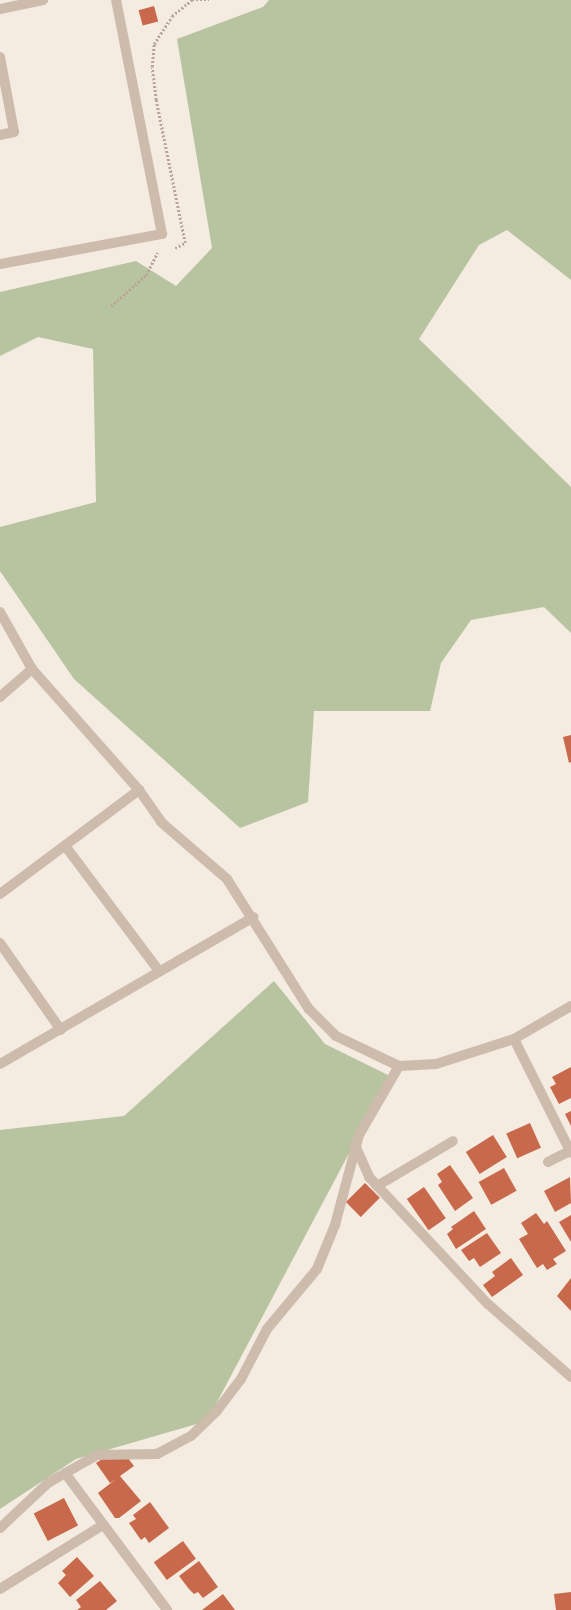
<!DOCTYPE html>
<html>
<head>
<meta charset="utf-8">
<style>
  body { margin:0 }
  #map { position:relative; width:571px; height:1610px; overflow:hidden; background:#f4ebe1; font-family:"Exo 2",sans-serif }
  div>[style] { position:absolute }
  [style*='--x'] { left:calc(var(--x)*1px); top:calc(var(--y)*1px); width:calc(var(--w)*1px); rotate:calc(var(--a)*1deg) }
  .green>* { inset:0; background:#b8c4a0 }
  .building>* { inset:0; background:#c8694b; transform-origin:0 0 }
  .path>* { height:2.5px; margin-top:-1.25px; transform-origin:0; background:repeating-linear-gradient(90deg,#b9a596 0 2px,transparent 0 4px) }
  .service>* { height:10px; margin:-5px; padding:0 5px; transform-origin:5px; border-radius:5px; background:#cdbbac }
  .minor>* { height:10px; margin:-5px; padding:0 5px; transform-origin:5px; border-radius:5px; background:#cdbbac }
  span { translate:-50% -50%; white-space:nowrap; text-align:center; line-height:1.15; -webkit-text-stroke:4px #fbf5ee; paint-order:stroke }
</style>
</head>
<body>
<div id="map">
  <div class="green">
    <i style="clip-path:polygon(269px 0,571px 0,571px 280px,507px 230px,479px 245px,419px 339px,571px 487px,571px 633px,544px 607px,471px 620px,441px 663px,430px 711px,314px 711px,308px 802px,240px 828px,74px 679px,0 571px,0 527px,96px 502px,93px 349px,38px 337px,0 356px,0 292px,136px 261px,176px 286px,212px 248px,177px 39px,263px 7px)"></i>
    <i style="clip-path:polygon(274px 981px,325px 1044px,390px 1076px,207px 1421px,76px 1459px,0 1509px,0 1130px,124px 1116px)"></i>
  </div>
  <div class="building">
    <i style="left:154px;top:6px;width:16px;height:16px;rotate:75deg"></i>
    <i style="clip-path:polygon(571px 735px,571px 762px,569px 763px,563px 737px)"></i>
    <i style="clip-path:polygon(571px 1067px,571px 1098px,559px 1104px,550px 1087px,556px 1084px,552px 1077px)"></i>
    <i style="clip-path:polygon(571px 1111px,571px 1126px,565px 1114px)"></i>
    <i style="left:530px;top:1123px;width:27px;height:26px;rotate:66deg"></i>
    <i style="left:493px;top:1135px;width:26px;height:32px;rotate:58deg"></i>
    <i style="clip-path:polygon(450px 1165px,473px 1198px,455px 1211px,438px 1185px,442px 1182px,437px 1174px)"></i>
    <i style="left:504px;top:1168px;width:26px;height:29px;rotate:61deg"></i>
    <i style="clip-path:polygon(570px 1177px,571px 1203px,555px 1212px,544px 1191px)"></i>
    <i style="left:365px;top:1183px;width:21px;height:27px;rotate:45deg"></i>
    <i style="left:424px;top:1187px;width:38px;height:21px;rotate:55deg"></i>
    <i style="clip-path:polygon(474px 1211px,486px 1229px,456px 1249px,447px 1234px,453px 1229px,451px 1227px)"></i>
    <i style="clip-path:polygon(536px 1213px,544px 1224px,547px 1221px,566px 1251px,553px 1259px,557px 1264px,547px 1270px,543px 1264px,537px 1268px,519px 1239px,528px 1234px,521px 1223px)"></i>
    <i style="clip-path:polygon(571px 1215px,571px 1242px,559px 1222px)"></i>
    <i style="clip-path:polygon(487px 1233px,501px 1253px,480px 1267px,474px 1258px,469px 1261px,461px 1250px)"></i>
    <i style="clip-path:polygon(511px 1258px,523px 1275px,492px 1297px,483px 1285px,495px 1276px,492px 1272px)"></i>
    <i style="clip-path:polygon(571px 1278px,571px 1311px,557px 1296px)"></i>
    <i style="clip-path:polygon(127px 1457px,134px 1466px,120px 1476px,141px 1501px,119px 1518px,115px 1518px,98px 1493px,116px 1479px,110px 1483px,96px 1463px,104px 1458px)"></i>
    <i style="left:64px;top:1498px;width:31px;height:34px;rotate:63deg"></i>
    <i style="clip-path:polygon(150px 1502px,169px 1528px,149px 1543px,145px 1537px,141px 1540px,129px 1523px,136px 1519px,133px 1515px)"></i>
    <i style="left:183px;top:1541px;width:22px;height:36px;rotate:54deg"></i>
    <i style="clip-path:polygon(77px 1557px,94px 1576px,70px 1597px,58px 1583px,66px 1575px,62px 1571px)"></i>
    <i style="clip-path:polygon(199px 1561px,218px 1587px,203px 1598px,198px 1592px,194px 1594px,189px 1589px,179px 1576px)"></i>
    <i style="clip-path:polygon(100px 1581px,117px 1601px,106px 1610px,77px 1610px,81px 1607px,76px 1600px)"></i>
    <i style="clip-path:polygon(571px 1592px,571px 1610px,556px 1610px,554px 1594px)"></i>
    <i style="clip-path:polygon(223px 1594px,235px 1610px,202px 1610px)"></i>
  </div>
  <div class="path">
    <i style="--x:175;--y:248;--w:11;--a:-27"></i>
    <i style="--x:185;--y:243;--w:146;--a:-101.5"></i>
    <i style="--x:156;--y:100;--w:33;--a:-97"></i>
    <i style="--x:152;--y:67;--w:23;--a:-85"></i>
    <i style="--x:154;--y:44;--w:33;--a:-57"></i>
    <i style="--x:172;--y:16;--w:26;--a:-39"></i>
    <i style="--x:192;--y:0;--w:17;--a:0"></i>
    <i style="--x:111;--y:306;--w:47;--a:-41.5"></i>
    <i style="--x:146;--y:275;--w:25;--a:-63"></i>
  </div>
  <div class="service">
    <i style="--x:548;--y:1162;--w:25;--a:-27"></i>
    <i style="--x:377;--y:1186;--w:88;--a:-30.6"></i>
  </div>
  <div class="minor">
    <i style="--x:0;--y:9;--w:44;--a:-11.8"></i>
    <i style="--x:0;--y:57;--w:76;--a:79.4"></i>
    <i style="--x:14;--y:132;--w:14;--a:168"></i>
    <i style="--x:0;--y:264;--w:165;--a:-10.5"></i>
    <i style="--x:162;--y:234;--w:238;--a:-101.1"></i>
    <i style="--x:0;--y:612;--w:65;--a:60.7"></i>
    <i style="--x:32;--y:669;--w:162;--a:48.5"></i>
    <i style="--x:139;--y:790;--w:39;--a:55"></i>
    <i style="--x:161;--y:822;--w:87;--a:40.8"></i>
    <i style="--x:227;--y:879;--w:154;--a:57.8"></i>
    <i style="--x:309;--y:1009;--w:38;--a:45"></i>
    <i style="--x:336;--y:1036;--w:70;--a:25.5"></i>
    <i style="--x:399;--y:1066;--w:37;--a:-3"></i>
    <i style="--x:436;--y:1064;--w:82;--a:-17.8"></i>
    <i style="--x:514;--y:1039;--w:66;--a:-30.1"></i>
    <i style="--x:0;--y:697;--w:43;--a:-41.2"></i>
    <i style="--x:66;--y:847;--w:155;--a:53.1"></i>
    <i style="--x:0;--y:894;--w:174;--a:-36.8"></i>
    <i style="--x:0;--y:943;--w:106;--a:55"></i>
    <i style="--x:514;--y:1039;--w:127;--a:63.4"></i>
    <i style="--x:0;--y:1064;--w:293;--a:-30.1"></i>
    <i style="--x:355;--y:1145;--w:35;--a:66"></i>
    <i style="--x:369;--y:1177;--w:174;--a:46.9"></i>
    <i style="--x:488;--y:1304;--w:111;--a:41.3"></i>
    <i style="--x:65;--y:1473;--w:171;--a:53.3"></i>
    <i style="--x:0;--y:1528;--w:66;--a:-43.2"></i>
    <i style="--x:48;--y:1483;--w:56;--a:-29.7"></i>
    <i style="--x:97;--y:1455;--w:60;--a:-1"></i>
    <i style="--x:157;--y:1454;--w:38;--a:-28"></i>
    <i style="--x:191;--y:1436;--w:35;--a:-44"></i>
    <i style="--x:216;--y:1412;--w:41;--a:-52.9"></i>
    <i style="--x:241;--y:1379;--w:56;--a:-62.5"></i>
    <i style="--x:267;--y:1329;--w:78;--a:-50.2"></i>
    <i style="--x:317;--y:1269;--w:48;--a:-67.8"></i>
    <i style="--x:335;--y:1225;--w:93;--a:-75.1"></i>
    <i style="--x:359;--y:1135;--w:80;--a:-59.9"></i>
    <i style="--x:0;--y:1589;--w:121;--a:-31.9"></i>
  </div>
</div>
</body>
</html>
